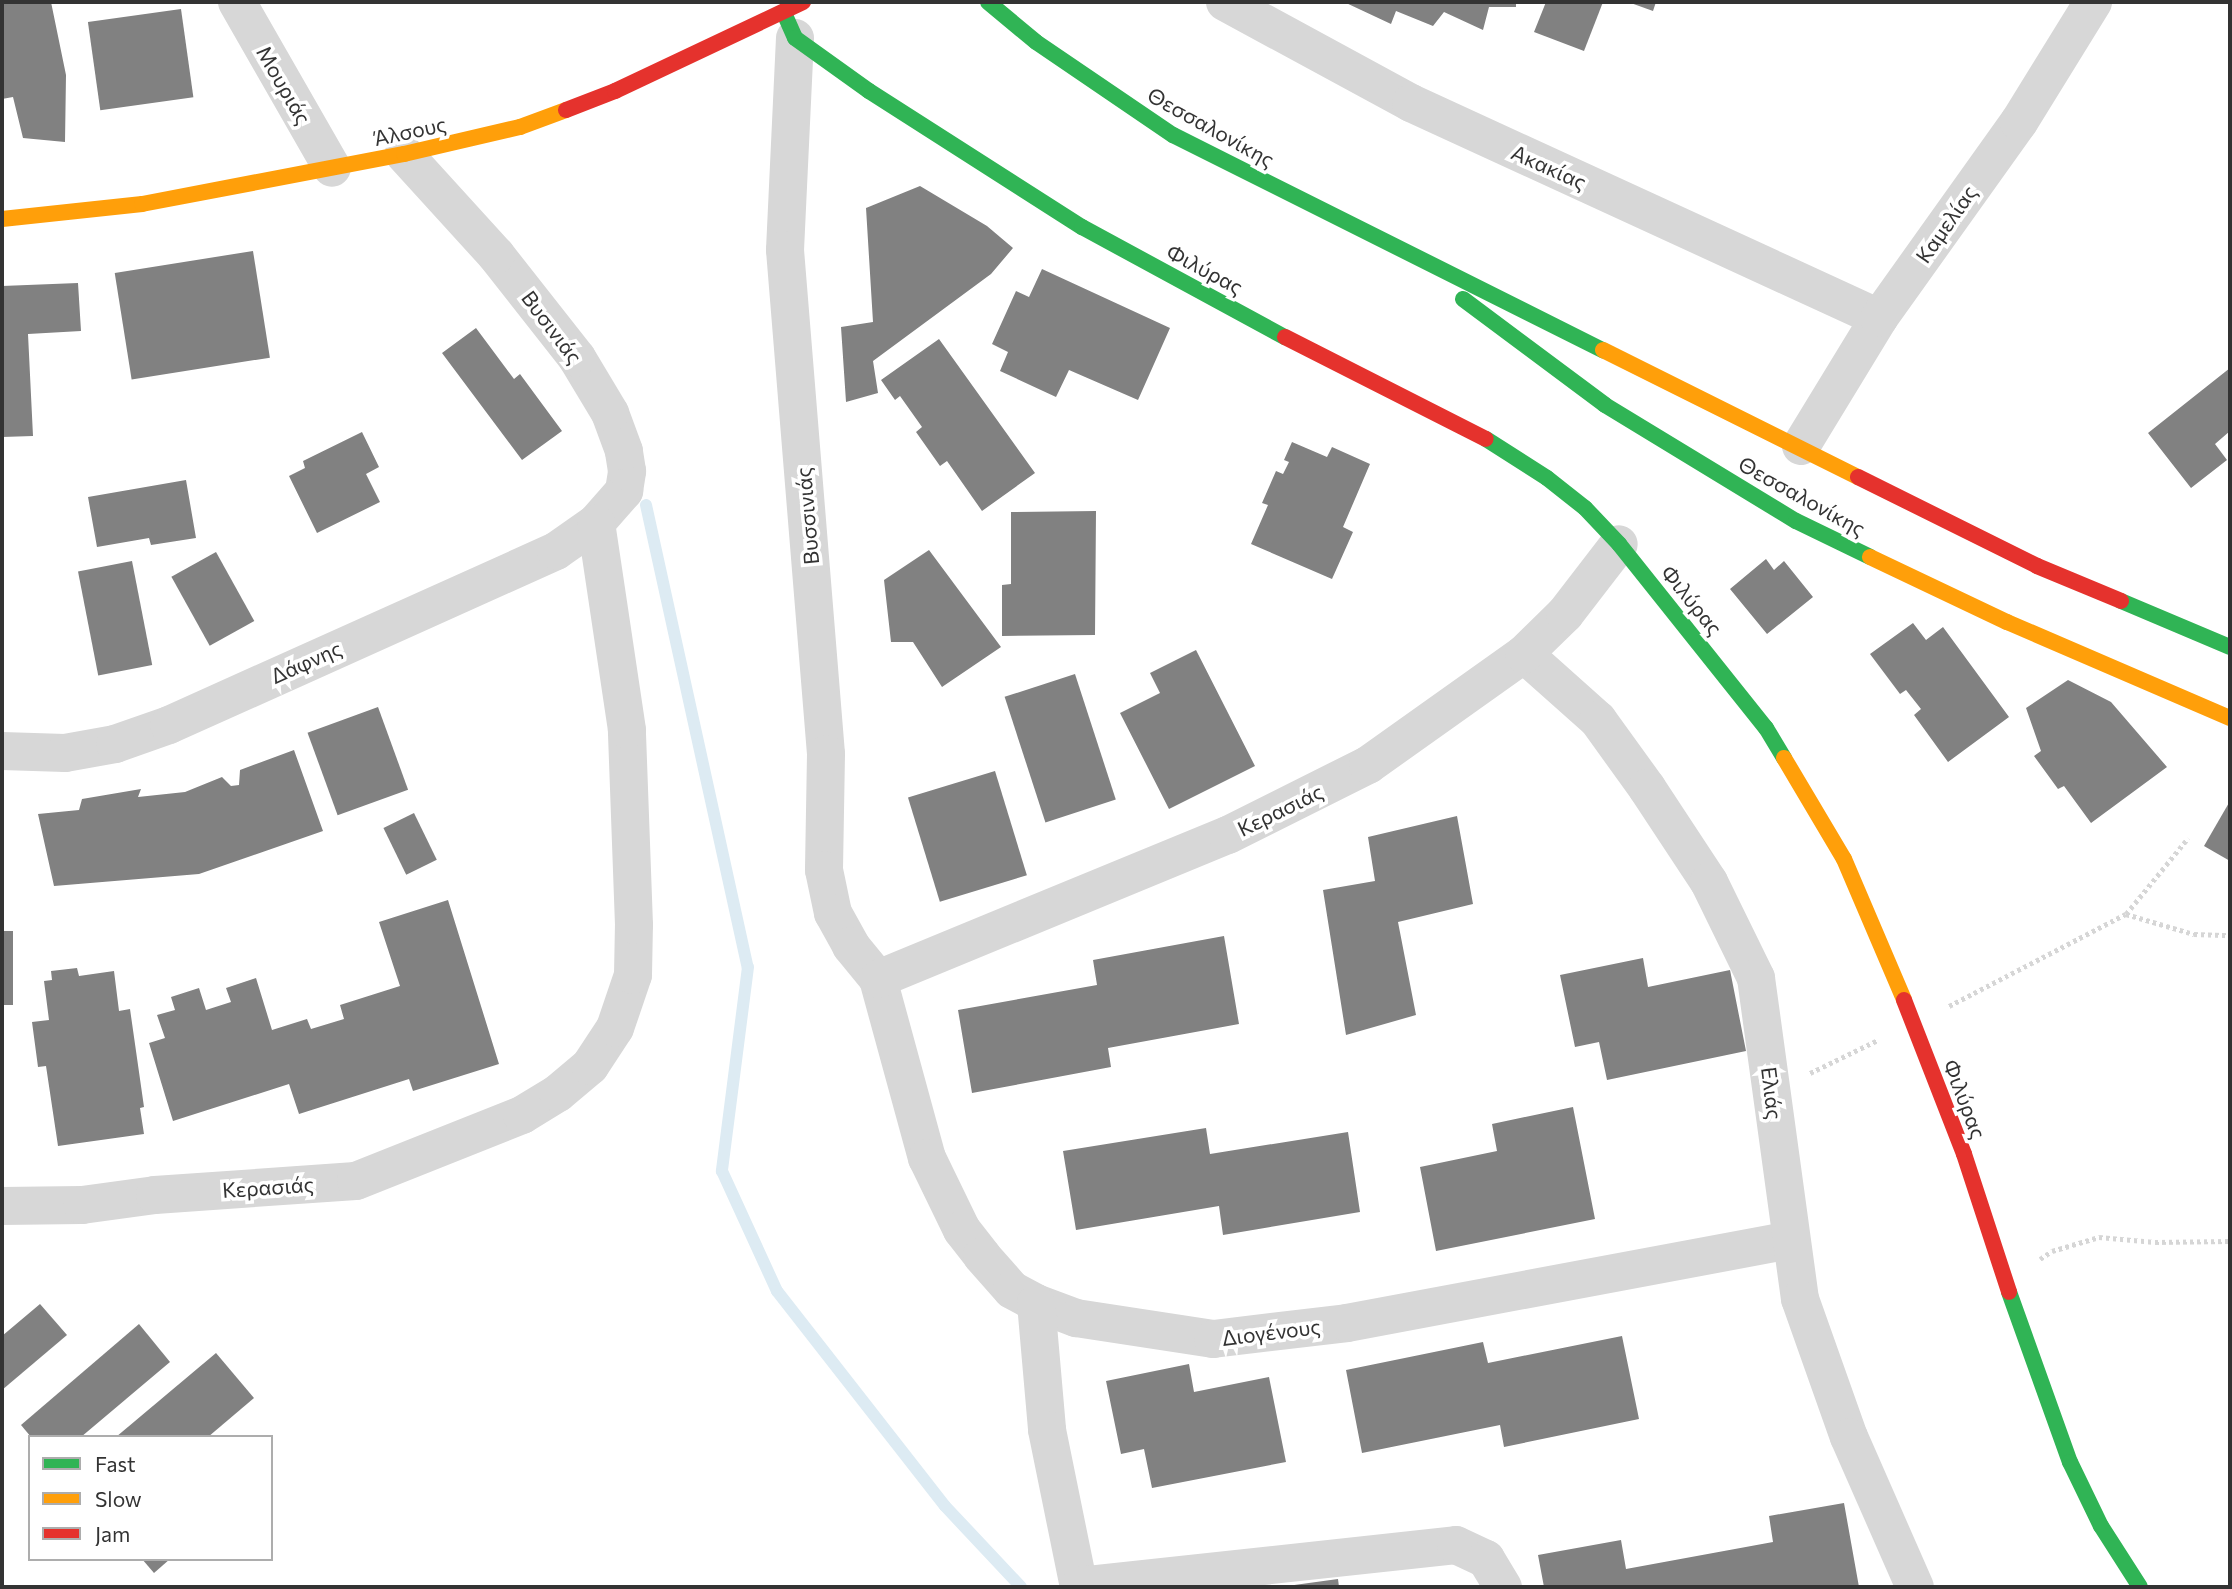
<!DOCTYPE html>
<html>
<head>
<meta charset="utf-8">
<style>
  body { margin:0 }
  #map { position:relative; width:2232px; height:1589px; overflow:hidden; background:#fff; font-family:Commissioner,sans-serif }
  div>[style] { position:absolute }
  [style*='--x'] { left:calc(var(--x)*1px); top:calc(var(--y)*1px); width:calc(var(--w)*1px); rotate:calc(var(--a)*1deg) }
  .stream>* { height:12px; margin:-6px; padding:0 6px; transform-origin:6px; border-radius:6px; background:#ddebf3 }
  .building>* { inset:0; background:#818181; transform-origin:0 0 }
  .path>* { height:4.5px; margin-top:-2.25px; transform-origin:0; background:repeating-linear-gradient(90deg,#d6d6d6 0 3.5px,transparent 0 7px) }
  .street>* { height:38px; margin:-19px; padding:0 19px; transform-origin:19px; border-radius:19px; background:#d7d7d7 }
  .fast>* { height:16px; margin:-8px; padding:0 8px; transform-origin:8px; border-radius:8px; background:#30b455 }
  .slow>* { height:16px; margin:-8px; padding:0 8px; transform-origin:8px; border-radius:8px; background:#ff9f0a }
  .jam>* { height:16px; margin:-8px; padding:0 8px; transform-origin:8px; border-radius:8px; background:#e5322d }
  span { translate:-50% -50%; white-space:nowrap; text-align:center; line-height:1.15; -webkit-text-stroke:7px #fff; paint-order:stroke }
  .street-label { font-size:21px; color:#333 }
  .frame { position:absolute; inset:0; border:4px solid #333; pointer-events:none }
  .legend { position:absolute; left:28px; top:1435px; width:245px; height:126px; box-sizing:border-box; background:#fff; border:2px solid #adadad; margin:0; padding:9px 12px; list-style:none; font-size:21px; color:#333 }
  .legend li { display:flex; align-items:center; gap:14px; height:35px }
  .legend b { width:35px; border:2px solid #adadad }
</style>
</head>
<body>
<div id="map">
  <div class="stream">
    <i style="--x:646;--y:505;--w:473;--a:77.6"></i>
    <i style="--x:748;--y:967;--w:206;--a:97.3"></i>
    <i style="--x:722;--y:1171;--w:132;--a:65.4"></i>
    <i style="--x:777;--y:1291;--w:273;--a:52"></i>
    <i style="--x:945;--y:1506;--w:111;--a:46.8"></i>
  </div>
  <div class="building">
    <i style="clip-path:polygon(2px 2px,51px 2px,66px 75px,65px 142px,23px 138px,13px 97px,2px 99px)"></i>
    <i style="clip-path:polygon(1344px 2px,1516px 2px,1516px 7px,1489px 7px,1483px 30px,1444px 12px,1433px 26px,1396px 11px,1391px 24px)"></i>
    <i style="clip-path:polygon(1546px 2px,1603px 2px,1584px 51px,1534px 32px)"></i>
    <i style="clip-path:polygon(1628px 2px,1656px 2px,1653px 11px)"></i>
    <i style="left:181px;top:9px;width:89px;height:94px;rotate:82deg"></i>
    <i style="clip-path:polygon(920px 186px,987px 226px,1013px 248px,991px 274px,873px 361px,878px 393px,846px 402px,841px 327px,873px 322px,866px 208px)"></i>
    <i style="left:253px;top:251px;width:108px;height:140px;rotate:81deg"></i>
    <i style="clip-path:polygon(1042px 269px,1170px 328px,1138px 400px,1069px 370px,1056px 397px,1000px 371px,1008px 352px,992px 344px,1016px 291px,1029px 297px)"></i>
    <i style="clip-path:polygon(78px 283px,81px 331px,28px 334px,33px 436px,2px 437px,2px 286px)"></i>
    <i style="clip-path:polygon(476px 328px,514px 379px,520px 374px,562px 431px,522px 460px,442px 353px)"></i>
    <i style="clip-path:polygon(939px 339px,1035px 473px,982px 511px,947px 461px,940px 466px,916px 432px,922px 427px,900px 396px,895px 400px,881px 380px)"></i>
    <i style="clip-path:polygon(2230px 368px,2230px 431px,2215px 444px,2227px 460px,2191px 488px,2148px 433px)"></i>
    <i style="clip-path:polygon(362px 432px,379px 467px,366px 474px,380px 502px,317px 533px,289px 476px,305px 468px,303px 461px)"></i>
    <i style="clip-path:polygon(1292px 442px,1327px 457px,1332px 447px,1370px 464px,1343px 527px,1353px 532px,1332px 579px,1251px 544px,1268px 505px,1262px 503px,1276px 471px,1283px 474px,1289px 462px,1284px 460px)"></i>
    <i style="clip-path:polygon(186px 480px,196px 538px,151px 545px,149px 538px,97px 547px,88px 497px)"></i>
    <i style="clip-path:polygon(1096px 511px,1095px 635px,1002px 636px,1002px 585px,1011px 584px,1011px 512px)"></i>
    <i style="clip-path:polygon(929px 550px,1001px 647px,942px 687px,913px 642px,891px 642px,884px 580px)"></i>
    <i style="left:216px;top:552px;width:79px;height:51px;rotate:61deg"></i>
    <i style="clip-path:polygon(1766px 559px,1774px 570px,1784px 561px,1813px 597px,1767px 634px,1730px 589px)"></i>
    <i style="left:132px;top:561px;width:106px;height:55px;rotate:79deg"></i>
    <i style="clip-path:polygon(1913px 623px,1926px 640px,1943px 627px,2009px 717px,1948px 762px,1914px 715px,1921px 709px,1906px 690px,1900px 694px,1870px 654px)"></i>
    <i style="clip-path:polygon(1196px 650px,1255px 766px,1169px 809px,1120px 713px,1160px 693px,1150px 673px)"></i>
    <i style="left:1075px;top:674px;width:132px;height:74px;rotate:72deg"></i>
    <i style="clip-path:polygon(2068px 680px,2111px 702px,2167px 767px,2091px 823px,2064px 786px,2058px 789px,2034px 756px,2041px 751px,2026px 708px)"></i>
    <i style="left:378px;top:707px;width:88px;height:75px;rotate:70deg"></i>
    <i style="clip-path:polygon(294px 750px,323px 831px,199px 874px,54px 886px,38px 814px,79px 810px,82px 799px,141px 789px,138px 797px,185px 792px,222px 777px,231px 786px,239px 785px,240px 770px)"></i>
    <i style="left:995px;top:771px;width:109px;height:91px;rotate:73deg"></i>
    <i style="clip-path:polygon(2230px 801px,2230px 861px,2204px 846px)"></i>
    <i style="left:414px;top:813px;width:52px;height:34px;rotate:64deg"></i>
    <i style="clip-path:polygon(1457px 816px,1473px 904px,1398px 922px,1416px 1015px,1346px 1035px,1323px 890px,1375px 881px,1368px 837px)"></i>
    <i style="clip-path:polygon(448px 900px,499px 1064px,413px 1091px,409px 1079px,299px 1114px,289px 1084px,173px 1121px,149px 1043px,165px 1038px,157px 1015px,175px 1010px,171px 997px,199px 988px,206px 1010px,231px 1002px,226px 988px,256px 978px,272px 1030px,307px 1019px,311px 1029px,344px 1019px,340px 1005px,400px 986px,379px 922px)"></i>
    <i style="left:2px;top:931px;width:11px;height:74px"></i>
    <i style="clip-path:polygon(1224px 936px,1239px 1024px,1108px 1048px,1111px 1067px,972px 1093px,958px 1010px,1097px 985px,1093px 960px)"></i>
    <i style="clip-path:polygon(1643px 958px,1648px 987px,1730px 970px,1746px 1051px,1607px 1080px,1599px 1042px,1575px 1047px,1560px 975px)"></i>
    <i style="clip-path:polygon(77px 968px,79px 976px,114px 971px,119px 1011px,130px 1009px,144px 1107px,140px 1108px,144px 1134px,58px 1146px,46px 1066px,38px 1067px,32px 1022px,49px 1020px,44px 981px,52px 980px,51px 971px)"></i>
    <i style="clip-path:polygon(1573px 1107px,1595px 1219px,1436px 1251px,1420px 1167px,1497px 1151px,1492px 1124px)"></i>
    <i style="clip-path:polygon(1206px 1128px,1210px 1154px,1348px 1132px,1360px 1212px,1223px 1235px,1219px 1206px,1076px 1230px,1063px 1151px)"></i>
    <i style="clip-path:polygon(40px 1304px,67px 1335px,2px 1390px,2px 1336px)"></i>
    <i style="clip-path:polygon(139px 1324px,170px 1362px,81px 1437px,31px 1437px,21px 1425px)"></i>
    <i style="clip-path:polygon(1622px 1336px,1639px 1419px,1504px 1447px,1500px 1425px,1362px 1453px,1346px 1370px,1483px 1342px,1488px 1363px)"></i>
    <i style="clip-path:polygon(216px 1353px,254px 1398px,208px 1437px,116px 1437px)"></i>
    <i style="clip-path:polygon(1189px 1364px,1194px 1392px,1269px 1377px,1286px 1462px,1152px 1488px,1144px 1449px,1121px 1454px,1106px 1381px)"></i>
    <i style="clip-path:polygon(1844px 1503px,1859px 1587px,1544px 1587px,1538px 1555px,1621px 1540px,1626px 1569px,1773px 1542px,1769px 1516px)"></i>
    <i style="clip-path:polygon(142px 1559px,170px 1559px,154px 1573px)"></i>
    <i style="clip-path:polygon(1338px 1579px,1339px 1587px,1287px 1587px,1287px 1586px)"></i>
  </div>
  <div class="path">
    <i style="--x:2126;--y:914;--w:98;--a:-50.8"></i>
    <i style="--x:1949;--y:1006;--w:199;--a:-27.5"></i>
    <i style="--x:2126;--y:914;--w:71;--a:16.4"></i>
    <i style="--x:2194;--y:934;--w:36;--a:2"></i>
    <i style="--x:1810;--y:1073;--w:76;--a:-25.9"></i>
    <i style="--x:2040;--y:1259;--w:14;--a:-34"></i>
    <i style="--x:2052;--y:1251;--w:49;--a:-16.6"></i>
    <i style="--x:2099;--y:1237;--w:56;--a:5.1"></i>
    <i style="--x:2155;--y:1242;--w:75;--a:-0.8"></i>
  </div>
  <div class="street">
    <i style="--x:237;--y:2;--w:191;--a:60.2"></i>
    <i style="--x:1225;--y:2;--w:212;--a:28.5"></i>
    <i style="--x:1411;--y:103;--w:515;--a:24.67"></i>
    <i style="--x:795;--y:38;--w:212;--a:92.7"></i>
    <i style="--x:785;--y:250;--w:506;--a:85.35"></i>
    <i style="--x:826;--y:754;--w:116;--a:91"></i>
    <i style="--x:824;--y:870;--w:44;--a:78.2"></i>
    <i style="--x:833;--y:913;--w:38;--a:61"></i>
    <i style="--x:851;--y:946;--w:43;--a:50.7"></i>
    <i style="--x:878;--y:979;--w:186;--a:74.7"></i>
    <i style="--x:927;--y:1158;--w:80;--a:64.1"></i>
    <i style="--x:962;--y:1230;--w:33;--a:52"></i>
    <i style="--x:982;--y:1256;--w:45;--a:48.6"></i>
    <i style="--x:1012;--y:1290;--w:27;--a:28"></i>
    <i style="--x:1036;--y:1303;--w:43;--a:20.6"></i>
    <i style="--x:1076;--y:1318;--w:139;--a:8.7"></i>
    <i style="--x:1213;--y:1339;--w:135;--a:-6.8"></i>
    <i style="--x:1347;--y:1323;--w:451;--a:-10.6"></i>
    <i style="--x:1801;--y:446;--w:150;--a:-58.6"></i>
    <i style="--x:1879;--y:318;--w:241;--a:-54.5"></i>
    <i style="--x:2019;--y:122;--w:141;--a:-58.3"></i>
    <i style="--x:1524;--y:654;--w:99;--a:41.7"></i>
    <i style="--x:1598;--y:720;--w:84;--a:54.2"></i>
    <i style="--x:1647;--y:788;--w:113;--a:56.6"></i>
    <i style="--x:1709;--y:882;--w:107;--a:63.9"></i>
    <i style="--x:1756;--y:978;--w:324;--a:82.2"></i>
    <i style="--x:1800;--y:1299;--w:146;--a:70.5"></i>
    <i style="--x:1849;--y:1437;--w:164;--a:66.3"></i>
    <i style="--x:2;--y:751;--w:63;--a:1.8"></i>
    <i style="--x:65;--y:753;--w:51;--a:-10.2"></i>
    <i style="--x:115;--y:744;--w:57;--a:-19.4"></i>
    <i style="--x:169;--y:725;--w:424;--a:-24.2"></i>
    <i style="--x:556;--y:551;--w:49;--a:-35"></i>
    <i style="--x:596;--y:523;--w:43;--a:-48.8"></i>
    <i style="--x:624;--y:491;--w:20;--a:-81"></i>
    <i style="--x:627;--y:471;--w:20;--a:-99"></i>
    <i style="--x:624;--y:451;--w:40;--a:-110.2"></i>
    <i style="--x:610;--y:413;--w:64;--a:-121"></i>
    <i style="--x:577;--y:358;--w:131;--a:-128.2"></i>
    <i style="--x:496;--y:255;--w:137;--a:-132.3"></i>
    <i style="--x:878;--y:979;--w:378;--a:-22.4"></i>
    <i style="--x:1228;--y:835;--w:157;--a:-26.6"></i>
    <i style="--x:1368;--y:765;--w:191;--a:-35.4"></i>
    <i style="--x:1524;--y:654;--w:57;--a:-44.3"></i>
    <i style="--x:1565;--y:614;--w:88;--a:-52.4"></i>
    <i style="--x:2;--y:1206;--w:80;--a:-0.7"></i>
    <i style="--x:82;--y:1205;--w:74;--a:-7.8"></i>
    <i style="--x:155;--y:1195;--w:201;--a:-4"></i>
    <i style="--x:356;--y:1181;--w:179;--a:-21.7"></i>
    <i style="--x:522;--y:1115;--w:42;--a:-31.4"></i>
    <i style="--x:558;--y:1093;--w:42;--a:-40.2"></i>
    <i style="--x:590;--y:1066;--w:45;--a:-56.7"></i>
    <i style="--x:615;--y:1028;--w:56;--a:-71.2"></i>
    <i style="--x:633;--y:975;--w:50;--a:-88.9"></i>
    <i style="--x:634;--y:925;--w:195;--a:-92.1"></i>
    <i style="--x:627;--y:730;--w:209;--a:-98.5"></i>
    <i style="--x:1036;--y:1303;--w:127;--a:85"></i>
    <i style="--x:1047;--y:1430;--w:160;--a:78.5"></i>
    <i style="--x:1079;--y:1586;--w:379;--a:-6.2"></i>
    <i style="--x:1456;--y:1545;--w:33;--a:25"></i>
    <i style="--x:1486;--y:1559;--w:33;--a:59"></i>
  </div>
  <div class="fast">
    <i style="--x:988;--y:2;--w:62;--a:39.8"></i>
    <i style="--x:1036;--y:42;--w:166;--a:34.2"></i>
    <i style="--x:1173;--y:135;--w:481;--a:26.6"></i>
    <i style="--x:784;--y:13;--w:27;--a:66"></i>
    <i style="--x:795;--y:38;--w:91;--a:35.6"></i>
    <i style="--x:869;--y:91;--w:253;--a:32.6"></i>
    <i style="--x:1082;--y:227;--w:231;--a:28.5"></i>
    <i style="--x:1463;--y:299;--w:177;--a:36.7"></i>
    <i style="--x:1605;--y:405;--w:223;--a:31.3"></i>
    <i style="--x:1796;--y:521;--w:82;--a:25.9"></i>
    <i style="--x:1486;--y:439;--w:72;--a:32.6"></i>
    <i style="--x:1547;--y:478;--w:48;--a:38.3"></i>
    <i style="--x:1585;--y:508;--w:50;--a:46.6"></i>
    <i style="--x:1619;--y:544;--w:236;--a:51.4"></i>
    <i style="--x:1766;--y:728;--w:35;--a:59"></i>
    <i style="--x:2121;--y:601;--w:118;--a:22.9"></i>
    <i style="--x:2009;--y:1292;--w:181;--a:70.3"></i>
    <i style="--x:2070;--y:1462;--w:71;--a:64.2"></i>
    <i style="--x:2101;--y:1526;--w:72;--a:57.4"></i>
  </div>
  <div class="slow">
    <i style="--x:2;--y:219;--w:141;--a:-6.1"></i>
    <i style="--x:142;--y:204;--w:267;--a:-10.8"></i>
    <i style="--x:404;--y:154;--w:119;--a:-13.1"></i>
    <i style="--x:520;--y:127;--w:49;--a:-20.3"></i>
    <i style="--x:1603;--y:350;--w:285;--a:26.5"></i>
    <i style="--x:1870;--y:557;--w:152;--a:25.4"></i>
    <i style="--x:2007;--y:622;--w:243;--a:23.3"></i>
    <i style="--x:1784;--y:758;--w:117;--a:59.3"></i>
    <i style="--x:1844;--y:859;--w:153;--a:66.9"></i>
  </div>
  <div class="jam">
    <i style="--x:566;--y:110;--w:53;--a:-21.2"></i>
    <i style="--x:615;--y:91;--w:208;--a:-25.3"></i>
    <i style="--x:1285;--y:337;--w:225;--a:26.9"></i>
    <i style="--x:1858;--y:477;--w:200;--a:26.4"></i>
    <i style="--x:2037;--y:566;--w:91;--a:22.6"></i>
    <i style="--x:1904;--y:1000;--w:165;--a:68.7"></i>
    <i style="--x:1964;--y:1154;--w:145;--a:71.9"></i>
  </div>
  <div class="street-label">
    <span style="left:284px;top:85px;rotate:60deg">Μουριάς</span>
    <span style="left:1211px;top:127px;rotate:29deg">Θεσσαλονίκης</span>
    <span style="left:410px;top:131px;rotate:-12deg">Άλσους</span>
    <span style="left:1549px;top:167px;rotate:24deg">Ακακίας</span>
    <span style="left:1946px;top:224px;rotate:-55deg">Καμελίας</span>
    <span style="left:1205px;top:269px;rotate:28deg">Φιλύρας</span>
    <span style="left:552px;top:327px;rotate:53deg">Βυσινιάς</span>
    <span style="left:1802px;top:496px;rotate:29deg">Θεσσαλονίκης</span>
    <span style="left:807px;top:516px;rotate:-95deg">Βυσσινιάς</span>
    <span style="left:1692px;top:600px;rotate:51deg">Φιλύρας</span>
    <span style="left:306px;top:662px;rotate:-24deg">Δάφνης</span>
    <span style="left:1280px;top:810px;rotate:-26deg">Κερασιάς</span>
    <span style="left:1772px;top:1093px;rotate:83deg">Ελιάς</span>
    <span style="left:1965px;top:1099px;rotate:69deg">Φιλύρας</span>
    <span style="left:268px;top:1187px;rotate:-4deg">Κερασιάς</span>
    <span style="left:1271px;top:1332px;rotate:-7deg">Διογένους</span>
  </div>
  <div class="frame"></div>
  <ul class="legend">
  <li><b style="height:9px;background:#30b455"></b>Fast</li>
  <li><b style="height:9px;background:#ff9f0a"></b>Slow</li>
  <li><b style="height:9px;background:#e5322d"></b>Jam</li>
  </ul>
</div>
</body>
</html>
